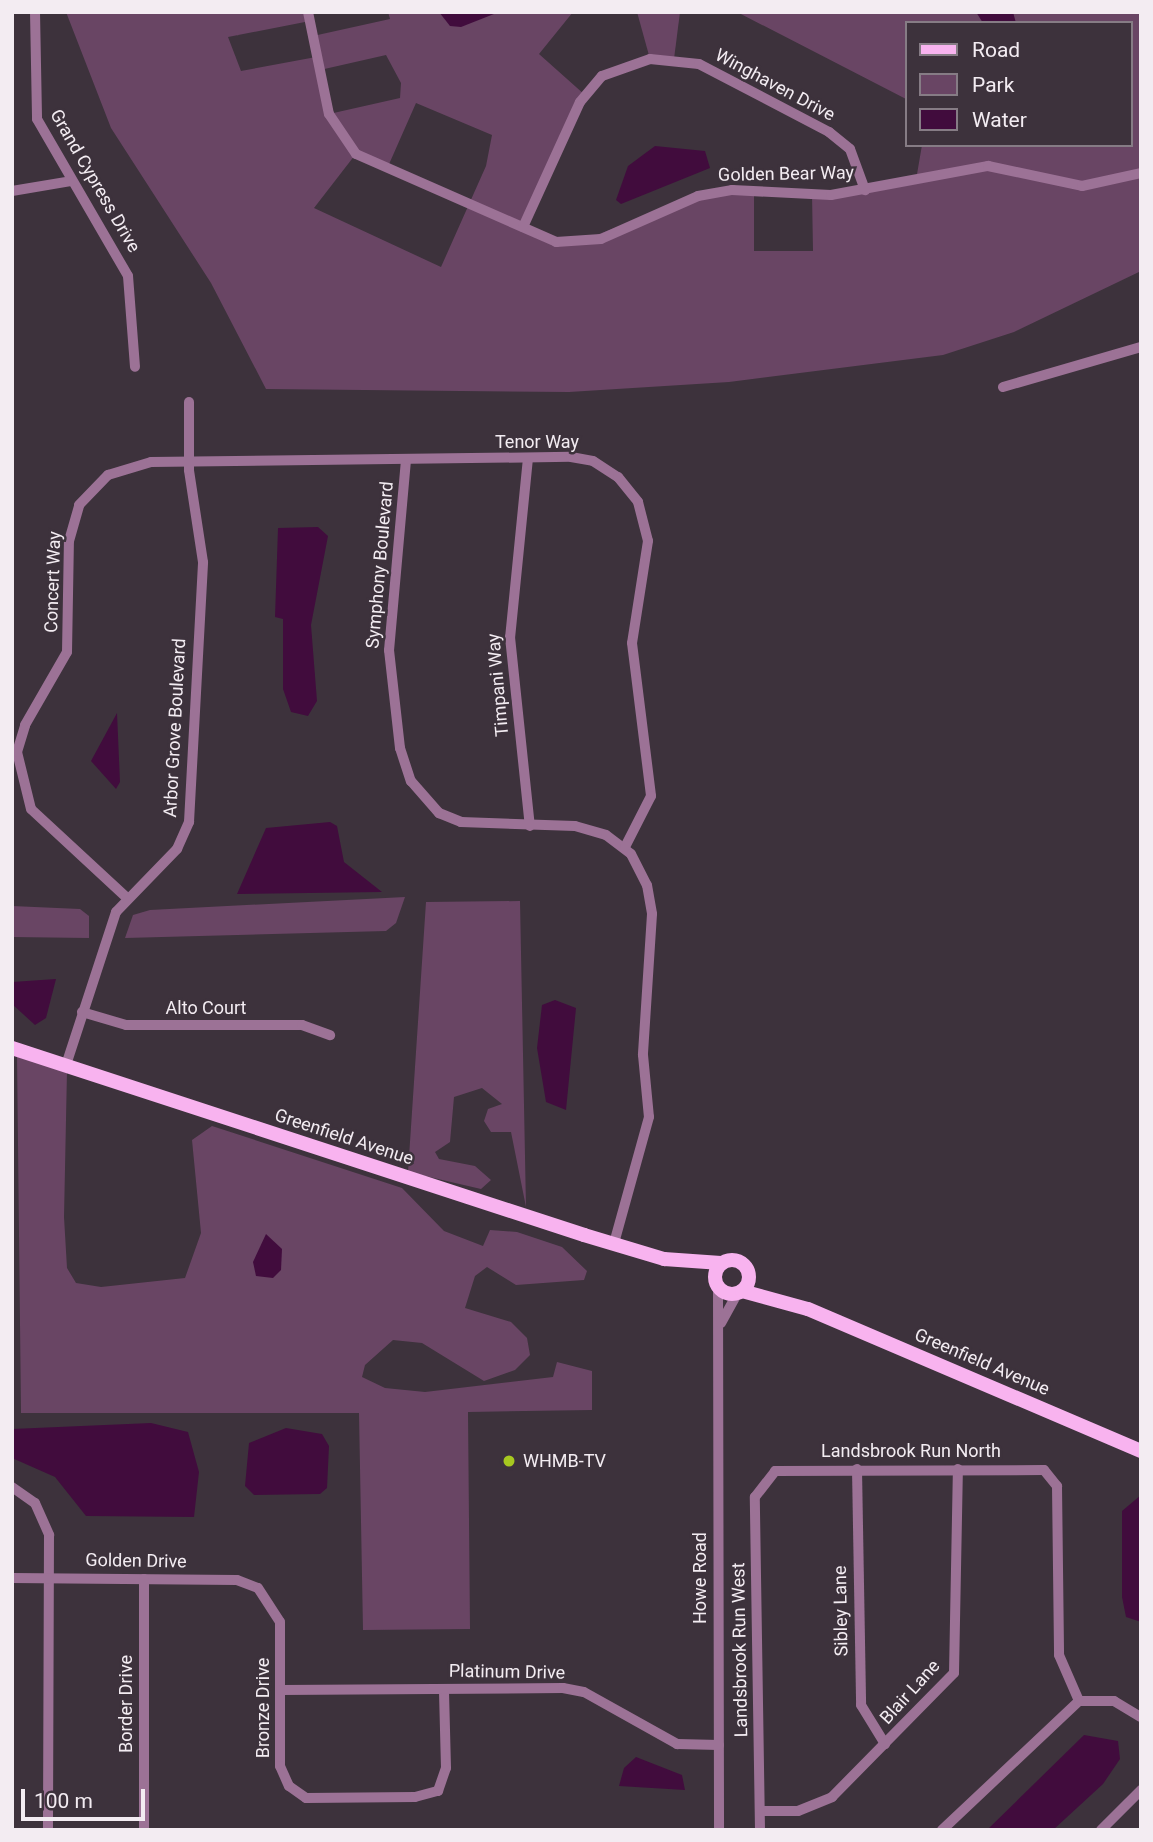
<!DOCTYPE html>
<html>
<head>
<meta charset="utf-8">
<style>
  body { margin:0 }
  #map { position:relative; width:1153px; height:1842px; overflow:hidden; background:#3d323c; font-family:Roboto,sans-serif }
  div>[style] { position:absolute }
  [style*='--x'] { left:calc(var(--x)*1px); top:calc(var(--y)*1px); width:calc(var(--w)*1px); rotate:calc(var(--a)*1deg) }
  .green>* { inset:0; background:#694564 }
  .water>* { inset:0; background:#410c3d }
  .minor>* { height:10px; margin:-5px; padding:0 5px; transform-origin:5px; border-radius:5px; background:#9c7296 }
  .major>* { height:14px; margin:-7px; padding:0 7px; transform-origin:7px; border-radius:7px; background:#f8b3ef }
  .major>.ring { margin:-7px; padding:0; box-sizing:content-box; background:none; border:14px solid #f8b3ef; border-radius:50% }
  .dots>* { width:19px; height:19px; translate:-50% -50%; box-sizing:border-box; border:4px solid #3d323c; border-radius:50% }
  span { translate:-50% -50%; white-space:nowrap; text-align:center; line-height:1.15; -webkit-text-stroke:5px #3d323c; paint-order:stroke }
  .street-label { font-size:18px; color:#f3ecf2 }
  .poi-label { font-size:18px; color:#f3ecf2 }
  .left { translate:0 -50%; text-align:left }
  .frame { position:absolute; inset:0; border:14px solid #f3ecf2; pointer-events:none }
  .legend { position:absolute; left:905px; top:21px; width:228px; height:126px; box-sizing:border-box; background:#3d323c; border:2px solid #867c85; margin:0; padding:9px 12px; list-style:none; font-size:21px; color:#f3ecf2 }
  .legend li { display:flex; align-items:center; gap:14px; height:35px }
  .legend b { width:35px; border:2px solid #867c85 }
  .scale { position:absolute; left:21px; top:1789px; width:124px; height:32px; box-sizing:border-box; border:4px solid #f3ecf2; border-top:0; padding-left:9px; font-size:21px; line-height:24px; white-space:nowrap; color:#f3ecf2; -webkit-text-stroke:5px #3d323c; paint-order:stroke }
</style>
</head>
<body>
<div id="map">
  <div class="green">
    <i style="clip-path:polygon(evenodd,66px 12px,308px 12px,310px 21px,228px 37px,241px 71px,316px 57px,313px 36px,390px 19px,388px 12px,573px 12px,539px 54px,585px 95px,523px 227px,573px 244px,698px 196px,754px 191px,754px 251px,813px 251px,812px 194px,916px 180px,922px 145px,1130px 145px,1130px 23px,906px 23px,906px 99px,737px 12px,1141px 12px,1141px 271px,1014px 332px,943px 355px,729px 382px,569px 392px,266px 389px,211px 283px,111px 128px,66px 12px,386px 55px,401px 83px,400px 98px,329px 114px,320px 70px,386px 55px,66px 12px,416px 103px,492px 135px,486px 166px,441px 267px,314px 208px,355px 155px,386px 171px,416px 103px)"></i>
    <i style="clip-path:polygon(637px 12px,680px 12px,674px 59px,650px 59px)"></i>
    <i style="clip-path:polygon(405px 897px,396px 923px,386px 931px,125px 938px,133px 915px,150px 910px)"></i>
    <i style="clip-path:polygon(520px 901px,526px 1207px,511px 1132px,491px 1132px,484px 1121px,488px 1109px,502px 1104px,482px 1088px,454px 1097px,450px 1142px,435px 1152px,439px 1159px,475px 1166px,491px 1180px,481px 1189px,408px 1172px,426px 902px)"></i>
    <i style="clip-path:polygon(12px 906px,80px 909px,89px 916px,89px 938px,12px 937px)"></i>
    <i style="clip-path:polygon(17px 1054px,67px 1071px,64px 1217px,67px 1268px,76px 1283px,101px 1287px,185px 1278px,201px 1233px,192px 1140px,212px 1126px,402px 1188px,444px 1231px,483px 1246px,490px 1230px,517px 1232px,562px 1247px,587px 1271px,584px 1280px,516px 1285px,487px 1267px,475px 1276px,465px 1308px,511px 1322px,527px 1338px,530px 1355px,515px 1370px,484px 1381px,422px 1343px,393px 1340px,365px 1365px,362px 1377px,385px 1388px,425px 1392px,553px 1377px,557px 1362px,592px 1371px,592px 1410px,468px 1412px,470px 1629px,363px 1630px,359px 1413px,21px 1413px)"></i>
  </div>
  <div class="water">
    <i style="clip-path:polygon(439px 12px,499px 12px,461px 27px,450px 26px)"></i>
    <i style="clip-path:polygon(976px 12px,1013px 12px,1016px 23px,983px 23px)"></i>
    <i style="clip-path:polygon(655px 146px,705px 151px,710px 168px,621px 204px,616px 200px,628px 166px)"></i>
    <i style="clip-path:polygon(278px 528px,318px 527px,328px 536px,311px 625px,317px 701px,308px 716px,291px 712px,283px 689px,283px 619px,275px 617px)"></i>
    <i style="clip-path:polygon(117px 713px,120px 782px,116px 789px,91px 761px)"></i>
    <i style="clip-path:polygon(330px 822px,337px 826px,344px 862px,382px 892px,237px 894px,266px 828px)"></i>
    <i style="clip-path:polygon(56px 979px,46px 1018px,35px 1025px,12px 1004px,12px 982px)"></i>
    <i style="clip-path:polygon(555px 1000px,576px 1008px,566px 1110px,546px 1102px,537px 1048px,542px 1005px)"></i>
    <i style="clip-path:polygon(266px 1234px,282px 1249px,281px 1270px,273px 1278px,256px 1276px,253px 1262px)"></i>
    <i style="clip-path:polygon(151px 1423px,188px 1432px,199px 1472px,194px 1517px,86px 1516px,55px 1477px,12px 1458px,12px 1429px)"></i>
    <i style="clip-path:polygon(286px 1428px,322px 1434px,329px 1446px,327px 1488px,320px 1494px,254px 1495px,245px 1486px,249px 1443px)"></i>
    <i style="clip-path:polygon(1141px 1495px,1141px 1622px,1126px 1617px,1122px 1597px,1122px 1511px)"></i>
    <i style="clip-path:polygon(1084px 1735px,1118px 1741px,1120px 1759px,1103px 1784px,1053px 1830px,987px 1830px)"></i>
    <i style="clip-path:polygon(636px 1757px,682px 1775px,685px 1790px,619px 1786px,624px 1768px)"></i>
  </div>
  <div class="minor">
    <i style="--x:35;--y:12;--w:107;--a:88.9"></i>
    <i style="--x:37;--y:119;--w:181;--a:59.9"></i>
    <i style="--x:128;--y:276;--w:91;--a:85.6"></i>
    <i style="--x:308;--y:12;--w:104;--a:78.4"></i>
    <i style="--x:329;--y:114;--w:48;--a:56"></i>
    <i style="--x:356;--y:154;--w:219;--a:23.7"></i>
    <i style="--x:556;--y:242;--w:45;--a:-3.8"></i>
    <i style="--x:601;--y:239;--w:106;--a:-23.9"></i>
    <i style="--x:698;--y:196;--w:35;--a:-10"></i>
    <i style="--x:732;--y:190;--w:99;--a:2.9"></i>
    <i style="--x:831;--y:195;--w:160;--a:-10.5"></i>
    <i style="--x:988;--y:166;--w:96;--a:12"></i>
    <i style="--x:1082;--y:186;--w:60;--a:-12.4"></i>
    <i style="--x:12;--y:191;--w:61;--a:-9.5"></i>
    <i style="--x:523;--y:227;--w:137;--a:-65.5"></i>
    <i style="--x:580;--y:102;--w:34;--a:-50"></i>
    <i style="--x:602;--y:76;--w:51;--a:-19.5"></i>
    <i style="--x:650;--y:59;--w:49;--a:5.8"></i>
    <i style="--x:699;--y:64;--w:147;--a:27.6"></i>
    <i style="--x:829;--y:132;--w:27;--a:39"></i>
    <i style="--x:850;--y:149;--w:44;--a:69.9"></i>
    <i style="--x:1003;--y:387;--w:144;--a:-16.2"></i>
    <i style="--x:528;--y:458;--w:180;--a:95.7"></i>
    <i style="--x:510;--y:637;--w:190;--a:84"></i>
    <i style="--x:406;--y:460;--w:191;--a:95.1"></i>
    <i style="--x:389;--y:650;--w:99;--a:83.6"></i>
    <i style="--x:400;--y:748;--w:35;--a:72"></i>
    <i style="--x:411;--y:781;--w:43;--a:48.8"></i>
    <i style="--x:439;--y:813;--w:24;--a:22"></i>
    <i style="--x:461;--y:822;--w:114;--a:2"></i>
    <i style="--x:575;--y:826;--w:32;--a:16"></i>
    <i style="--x:606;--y:835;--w:31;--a:37"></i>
    <i style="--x:631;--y:854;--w:35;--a:63"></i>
    <i style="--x:647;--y:885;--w:29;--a:80"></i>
    <i style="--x:652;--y:914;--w:141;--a:93.7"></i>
    <i style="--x:643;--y:1055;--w:62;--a:84.5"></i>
    <i style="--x:649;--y:1117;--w:131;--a:105.5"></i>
    <i style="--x:126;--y:897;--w:129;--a:-137.2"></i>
    <i style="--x:31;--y:809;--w:59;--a:-103.8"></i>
    <i style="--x:17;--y:752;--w:28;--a:-73"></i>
    <i style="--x:25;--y:725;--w:84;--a:-60.1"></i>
    <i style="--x:67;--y:652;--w:111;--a:-89"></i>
    <i style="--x:69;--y:541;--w:37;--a:-74"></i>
    <i style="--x:79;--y:505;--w:42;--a:-46"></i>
    <i style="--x:108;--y:475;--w:45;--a:-16.8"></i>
    <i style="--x:151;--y:462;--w:420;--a:-0.7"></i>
    <i style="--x:571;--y:457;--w:22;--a:10"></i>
    <i style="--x:593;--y:461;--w:30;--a:33"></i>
    <i style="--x:618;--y:477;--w:32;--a:51"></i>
    <i style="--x:638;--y:502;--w:40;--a:75.6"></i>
    <i style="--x:648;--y:541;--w:103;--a:98.9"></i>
    <i style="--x:632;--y:643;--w:154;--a:82.9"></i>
    <i style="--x:651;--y:796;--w:57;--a:117"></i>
    <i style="--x:82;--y:1012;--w:46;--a:16.5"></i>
    <i style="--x:126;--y:1025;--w:176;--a:0"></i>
    <i style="--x:302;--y:1025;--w:30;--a:20"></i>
    <i style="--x:66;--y:1065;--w:161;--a:-71.9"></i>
    <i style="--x:116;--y:912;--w:88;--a:-45.9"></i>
    <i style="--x:177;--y:849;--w:30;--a:-66"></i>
    <i style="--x:189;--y:822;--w:260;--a:-86.9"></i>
    <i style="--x:203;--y:562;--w:93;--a:-98.7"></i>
    <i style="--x:189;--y:470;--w:68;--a:-90"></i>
    <i style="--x:718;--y:1288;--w:542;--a:89.89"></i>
    <i style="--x:721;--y:1323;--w:33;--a:-61"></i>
    <i style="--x:857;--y:1469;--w:236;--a:89"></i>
    <i style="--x:861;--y:1705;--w:46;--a:58.4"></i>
    <i style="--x:12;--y:1487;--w:28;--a:35"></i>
    <i style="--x:35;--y:1503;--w:35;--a:66"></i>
    <i style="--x:49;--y:1535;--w:295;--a:90.2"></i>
    <i style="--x:12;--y:1578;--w:225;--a:0.5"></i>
    <i style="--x:237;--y:1580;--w:22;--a:21"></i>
    <i style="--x:258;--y:1588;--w:40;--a:57.1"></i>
    <i style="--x:280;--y:1622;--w:144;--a:90"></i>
    <i style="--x:280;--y:1766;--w:22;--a:66"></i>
    <i style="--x:289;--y:1786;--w:21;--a:35"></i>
    <i style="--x:306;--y:1798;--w:109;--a:-0.5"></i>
    <i style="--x:415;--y:1797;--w:24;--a:-15"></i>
    <i style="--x:438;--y:1791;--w:24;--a:-71"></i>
    <i style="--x:446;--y:1768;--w:79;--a:-91.5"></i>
    <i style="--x:144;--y:1579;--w:251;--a:90"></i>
    <i style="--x:281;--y:1690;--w:282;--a:-0.4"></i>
    <i style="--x:563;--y:1688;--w:21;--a:11"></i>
    <i style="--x:584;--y:1692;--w:107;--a:29.2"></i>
    <i style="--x:677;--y:1744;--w:42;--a:1.4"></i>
    <i style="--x:760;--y:1811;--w:38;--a:0"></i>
    <i style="--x:798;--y:1811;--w:37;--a:-22"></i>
    <i style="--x:832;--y:1797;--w:174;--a:-45.5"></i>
    <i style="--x:954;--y:1673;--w:204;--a:-88.9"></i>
    <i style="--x:760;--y:1830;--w:333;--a:-90.9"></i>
    <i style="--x:755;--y:1497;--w:33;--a:-52"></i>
    <i style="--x:775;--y:1471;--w:269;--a:-0.2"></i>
    <i style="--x:1044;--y:1470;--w:21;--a:51"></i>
    <i style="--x:1057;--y:1486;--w:169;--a:89.3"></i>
    <i style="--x:1059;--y:1655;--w:50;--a:66.5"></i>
    <i style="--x:942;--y:1830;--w:188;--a:-43.3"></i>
    <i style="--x:1079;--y:1701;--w:35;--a:0"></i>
    <i style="--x:1114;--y:1701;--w:31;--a:31"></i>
    <i style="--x:1101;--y:1830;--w:57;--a:-45"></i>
  </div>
  <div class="major">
    <i style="--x:12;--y:1048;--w:602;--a:18.1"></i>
    <i style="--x:584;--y:1235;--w:84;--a:16.7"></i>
    <i style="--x:664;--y:1259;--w:57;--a:4"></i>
    <i class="ring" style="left:715px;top:1260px;width:20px;height:20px"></i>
    <i style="--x:742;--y:1291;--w:68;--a:15.3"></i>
    <i style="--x:808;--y:1309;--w:362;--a:23.1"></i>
  </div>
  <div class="dots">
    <i style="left:509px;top:1461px;background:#a7c820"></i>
  </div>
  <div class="street-label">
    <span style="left:775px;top:85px;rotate:28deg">Winghaven Drive</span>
    <span style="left:786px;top:174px;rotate:-1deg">Golden Bear Way</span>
    <span style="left:95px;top:181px;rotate:60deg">Grand Cypress Drive</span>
    <span style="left:537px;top:442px">Tenor Way</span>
    <span style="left:380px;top:565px;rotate:-85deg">Symphony Boulevard</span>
    <span style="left:53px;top:582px;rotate:-88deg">Concert Way</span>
    <span style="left:498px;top:685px;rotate:-95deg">Timpani Way</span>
    <span style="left:175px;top:728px;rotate:-87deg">Arbor Grove Boulevard</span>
    <span style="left:206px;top:1008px">Alto Court</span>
    <span style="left:344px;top:1137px;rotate:18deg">Greenfield Avenue</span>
    <span style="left:982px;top:1362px;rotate:23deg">Greenfield Avenue</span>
    <span style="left:911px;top:1451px">Landsbrook Run North</span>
    <span style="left:136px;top:1561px;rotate:1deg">Golden Drive</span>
    <span style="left:700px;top:1578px;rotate:-90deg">Howe Road</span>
    <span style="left:841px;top:1611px;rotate:-91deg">Sibley Lane</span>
    <span style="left:740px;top:1650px;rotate:-91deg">Landsbrook Run West</span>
    <span style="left:507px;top:1672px;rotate:1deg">Platinum Drive</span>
    <span style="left:910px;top:1692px;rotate:-48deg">Blair Lane</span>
    <span style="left:126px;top:1704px;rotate:-90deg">Border Drive</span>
    <span style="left:263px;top:1708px;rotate:-90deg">Bronze Drive</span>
  </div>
  <div class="poi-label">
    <span class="left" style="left:523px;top:1461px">WHMB-TV</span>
  </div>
  <div class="frame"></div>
  <ul class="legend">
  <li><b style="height:9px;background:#f8b3ef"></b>Road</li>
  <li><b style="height:19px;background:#694564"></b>Park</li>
  <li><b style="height:19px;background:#410c3d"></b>Water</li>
  </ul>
  <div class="scale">100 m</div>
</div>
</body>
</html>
